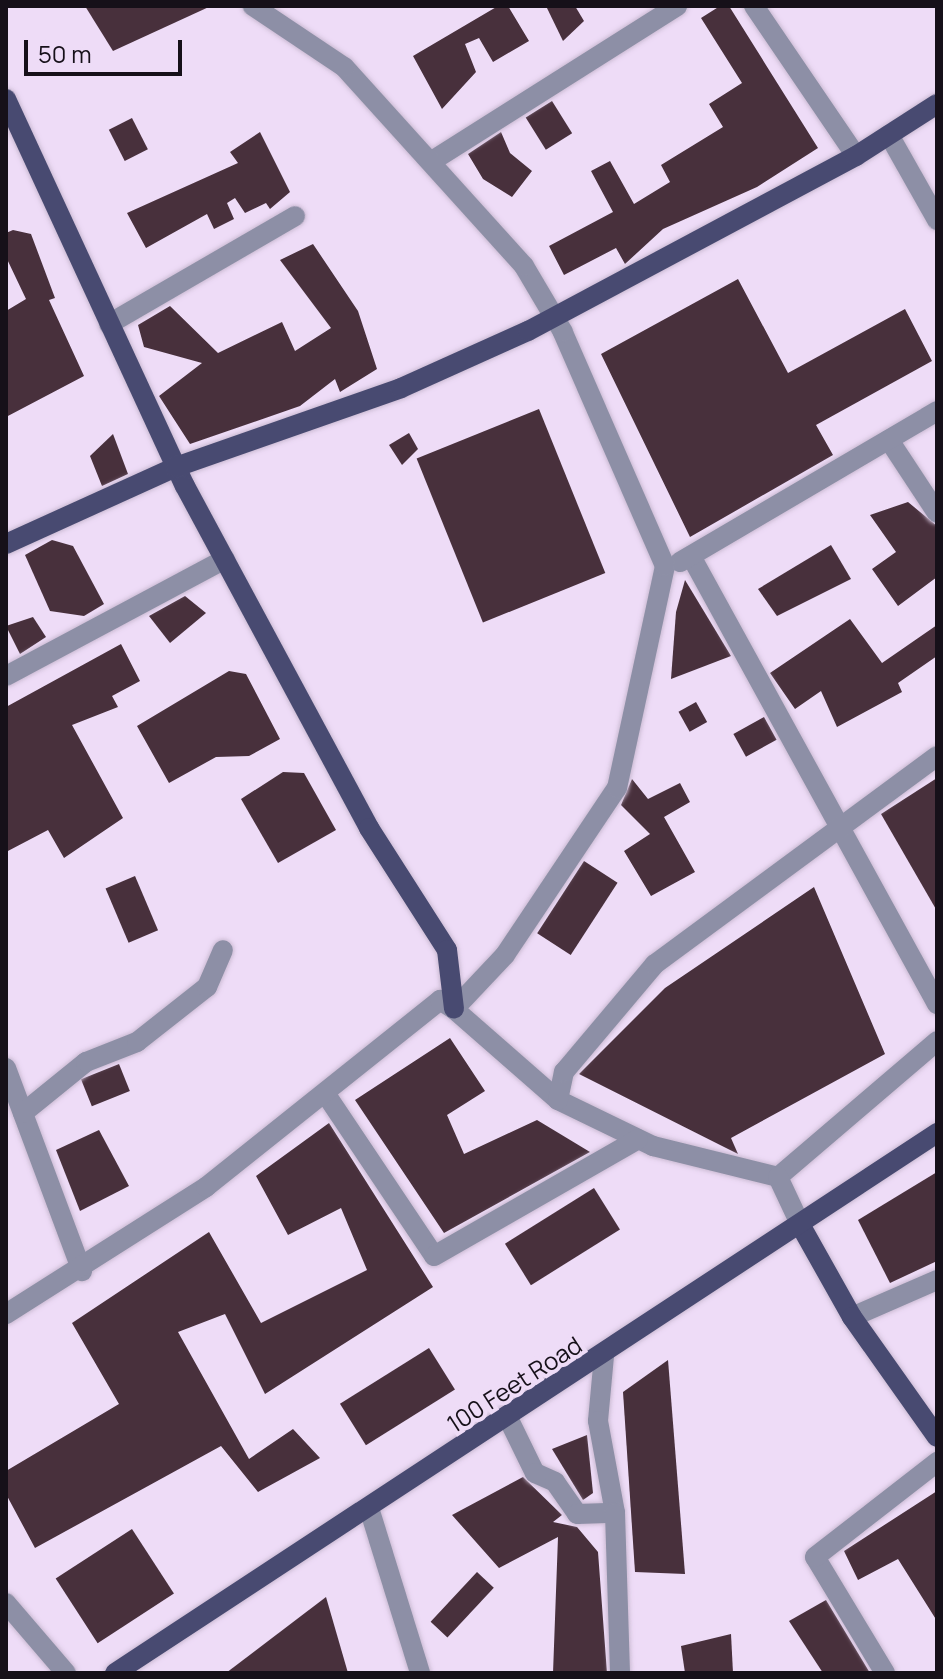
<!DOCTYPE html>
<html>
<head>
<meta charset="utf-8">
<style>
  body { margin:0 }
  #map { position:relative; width:943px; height:1679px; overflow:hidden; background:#eedcf7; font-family:Manrope,sans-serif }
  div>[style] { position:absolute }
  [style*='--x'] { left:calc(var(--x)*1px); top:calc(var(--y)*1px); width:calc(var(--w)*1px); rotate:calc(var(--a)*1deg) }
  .building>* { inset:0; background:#48303c; transform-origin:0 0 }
  .roads { filter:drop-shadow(0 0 2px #cbbbd3) drop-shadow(0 0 2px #cbbbd3) }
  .minor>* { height:20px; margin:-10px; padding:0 10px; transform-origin:10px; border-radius:10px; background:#8d8fa6 }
  .major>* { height:20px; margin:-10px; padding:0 10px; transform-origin:10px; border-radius:10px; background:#484a71 }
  span { translate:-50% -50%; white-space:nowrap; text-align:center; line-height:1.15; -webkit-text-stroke:8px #eedcf7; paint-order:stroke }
  .street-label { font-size:24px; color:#161019 }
  .frame { position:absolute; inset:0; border:8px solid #161019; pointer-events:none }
  .scale { position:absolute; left:24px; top:40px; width:158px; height:36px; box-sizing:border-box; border:4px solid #161019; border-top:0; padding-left:10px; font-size:24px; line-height:28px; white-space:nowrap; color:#161019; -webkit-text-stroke:6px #eedcf7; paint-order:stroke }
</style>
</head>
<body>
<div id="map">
  <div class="building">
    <i style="clip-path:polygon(85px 6px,211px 6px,113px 51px)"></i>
    <i style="clip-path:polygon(498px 6px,508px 6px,529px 41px,493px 62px,479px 38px,465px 44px,476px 72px,442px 109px,413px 56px)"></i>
    <i style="clip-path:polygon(546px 6px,575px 6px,584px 21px,563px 41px)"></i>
    <i style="clip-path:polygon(720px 6px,729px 6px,818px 148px,757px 187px,663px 229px,625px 264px,616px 248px,564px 275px,549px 246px,613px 212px,591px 171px,610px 161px,634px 204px,670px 182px,661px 165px,723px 127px,709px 104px,742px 83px,701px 18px)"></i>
    <i style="left:552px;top:101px;width:38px;height:31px;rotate:58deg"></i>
    <i style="left:132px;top:118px;width:35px;height:26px;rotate:63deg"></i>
    <i style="clip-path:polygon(260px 132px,290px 192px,270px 209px,266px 203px,245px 213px,235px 198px,227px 203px,234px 219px,214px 229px,207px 214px,146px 248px,127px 213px,238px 163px,230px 152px)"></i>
    <i style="clip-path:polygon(501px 132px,510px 153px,532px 171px,512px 197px,483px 179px,468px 154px)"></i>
    <i style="clip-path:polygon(13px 230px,31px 234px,55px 298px,49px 300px,84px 376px,6px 417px,6px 311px,26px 299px,6px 257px,6px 233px)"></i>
    <i style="clip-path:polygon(313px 244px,358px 311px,377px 369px,340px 392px,335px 379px,300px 406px,190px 444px,159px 396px,202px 363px,144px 347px,138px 325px,170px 306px,218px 353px,282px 322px,295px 351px,331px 328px,280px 260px)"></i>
    <i style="clip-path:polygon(738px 279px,788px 373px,905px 309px,932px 361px,816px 425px,833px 455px,690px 537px,601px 354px)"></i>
    <i style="left:539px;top:409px;width:177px;height:132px;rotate:68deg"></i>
    <i style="clip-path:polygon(409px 433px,418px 449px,402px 465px,389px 445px)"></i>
    <i style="clip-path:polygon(113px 434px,128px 474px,102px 486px,90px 456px)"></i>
    <i style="clip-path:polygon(908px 502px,937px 526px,937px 577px,898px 606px,872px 569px,896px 552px,870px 515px)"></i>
    <i style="clip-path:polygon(52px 540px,73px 546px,104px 604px,84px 616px,50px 611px,25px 555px)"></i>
    <i style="clip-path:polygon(831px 545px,851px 579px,777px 616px,758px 589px)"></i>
    <i style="clip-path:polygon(685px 580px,731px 656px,671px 679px,676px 612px)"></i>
    <i style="clip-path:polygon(185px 596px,206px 613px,170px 643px,149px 616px)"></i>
    <i style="clip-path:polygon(33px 617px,46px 637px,20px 654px,6px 626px)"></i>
    <i style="clip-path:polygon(850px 619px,882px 663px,937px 625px,937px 656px,898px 683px,902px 692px,837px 727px,821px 691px,795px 709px,770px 673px)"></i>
    <i style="clip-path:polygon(121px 644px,140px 681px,112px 696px,118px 707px,72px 725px,123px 818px,64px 858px,48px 830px,6px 852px,6px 707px)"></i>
    <i style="clip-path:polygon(229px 671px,246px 674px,280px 739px,249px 756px,216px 757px,169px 783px,137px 726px)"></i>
    <i style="left:696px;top:702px;width:23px;height:20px;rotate:61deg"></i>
    <i style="left:764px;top:717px;width:26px;height:35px;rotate:61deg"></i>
    <i style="clip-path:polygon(283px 772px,304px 773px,336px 830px,278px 863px,241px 799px)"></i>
    <i style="clip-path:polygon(937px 778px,937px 911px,881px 814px)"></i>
    <i style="clip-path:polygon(632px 779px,648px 799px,680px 783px,690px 802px,664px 817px,695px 872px,651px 896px,624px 851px,650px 834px,621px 805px)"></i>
    <i style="left:584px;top:861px;width:40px;height:86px;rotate:33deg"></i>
    <i style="left:135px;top:876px;width:59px;height:32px;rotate:67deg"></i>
    <i style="clip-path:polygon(814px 887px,885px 1054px,731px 1138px,738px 1154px,579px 1074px,665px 988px)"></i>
    <i style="clip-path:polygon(450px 1038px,485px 1091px,447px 1115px,464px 1154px,537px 1120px,590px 1152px,444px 1233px,355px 1100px)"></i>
    <i style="left:119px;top:1064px;width:29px;height:41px;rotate:68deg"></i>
    <i style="clip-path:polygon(329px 1123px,433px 1287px,265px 1394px,225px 1314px,178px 1332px,249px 1459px,293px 1429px,320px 1458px,258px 1492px,221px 1446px,35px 1548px,6px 1494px,6px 1471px,119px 1404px,72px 1323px,209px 1232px,261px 1323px,367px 1270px,341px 1208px,288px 1235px,256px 1176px)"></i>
    <i style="clip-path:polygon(99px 1130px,129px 1186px,80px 1211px,56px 1150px)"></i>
    <i style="clip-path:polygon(937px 1172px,937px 1261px,890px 1283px,858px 1220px)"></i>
    <i style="left:594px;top:1188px;width:49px;height:105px;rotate:58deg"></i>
    <i style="left:429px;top:1348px;width:49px;height:105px;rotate:58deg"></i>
    <i style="clip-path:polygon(668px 1360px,685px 1574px,635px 1572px,623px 1392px)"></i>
    <i style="clip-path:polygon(587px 1435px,593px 1493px,583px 1500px,552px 1449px)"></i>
    <i style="clip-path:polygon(523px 1477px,562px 1515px,553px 1522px,577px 1527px,598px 1552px,607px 1673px,553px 1673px,558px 1537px,499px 1568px,452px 1515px)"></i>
    <i style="clip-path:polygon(937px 1491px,937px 1621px,898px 1559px,858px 1580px,844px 1551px)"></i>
    <i style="left:132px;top:1529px;width:77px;height:91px;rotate:57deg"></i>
    <i style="left:477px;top:1572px;width:23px;height:68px;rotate:43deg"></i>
    <i style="clip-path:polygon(326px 1597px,348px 1673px,226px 1673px)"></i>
    <i style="clip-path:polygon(826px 1600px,870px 1673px,823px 1673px,789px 1621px)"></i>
    <i style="clip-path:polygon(731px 1634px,733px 1673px,685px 1673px,681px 1646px)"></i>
  </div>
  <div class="roads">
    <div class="minor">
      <i style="--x:754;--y:6;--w:181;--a:55.8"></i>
      <i style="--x:889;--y:135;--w:98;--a:60.5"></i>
      <i style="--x:432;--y:161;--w:290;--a:-32.3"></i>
      <i style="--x:109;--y:324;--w:215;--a:-30.1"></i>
      <i style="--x:889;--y:440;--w:87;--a:56.7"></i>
      <i style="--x:692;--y:558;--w:509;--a:61.22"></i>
      <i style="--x:680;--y:562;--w:298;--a:-30.4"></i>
      <i style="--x:6;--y:676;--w:248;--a:-28.1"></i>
      <i style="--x:454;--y:1009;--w:138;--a:41.2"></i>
      <i style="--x:558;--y:1100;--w:106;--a:25.8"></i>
      <i style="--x:653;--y:1146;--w:129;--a:13.9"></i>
      <i style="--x:6;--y:1068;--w:217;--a:69.5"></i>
      <i style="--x:327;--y:1096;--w:192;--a:56.2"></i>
      <i style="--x:434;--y:1256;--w:235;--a:-29.8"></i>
      <i style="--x:558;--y:1100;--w:29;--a:-78"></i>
      <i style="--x:564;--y:1072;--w:141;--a:-49.9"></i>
      <i style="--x:655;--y:964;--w:350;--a:-36.4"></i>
      <i style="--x:23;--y:1113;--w:81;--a:-39"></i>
      <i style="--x:86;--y:1062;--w:55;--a:-21.4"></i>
      <i style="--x:137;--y:1042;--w:89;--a:-38.2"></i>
      <i style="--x:207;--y:987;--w:40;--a:-66.6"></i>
      <i style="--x:778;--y:1177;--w:209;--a:-40.5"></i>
      <i style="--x:778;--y:1177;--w:56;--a:64.8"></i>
      <i style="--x:6;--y:1314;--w:237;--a:-32.4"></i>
      <i style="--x:206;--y:1187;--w:300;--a:-38.6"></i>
      <i style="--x:440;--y:1000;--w:17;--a:33"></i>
      <i style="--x:454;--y:1009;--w:74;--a:-46.6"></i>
      <i style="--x:505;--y:955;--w:201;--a:-56.2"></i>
      <i style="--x:617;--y:788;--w:227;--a:-77.8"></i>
      <i style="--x:665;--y:566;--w:255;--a:-113.6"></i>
      <i style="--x:563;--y:332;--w:77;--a:-120.6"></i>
      <i style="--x:524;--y:266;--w:268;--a:-132.1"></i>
      <i style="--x:344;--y:67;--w:110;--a:-146.2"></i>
      <i style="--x:852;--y:1317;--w:93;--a:-23.5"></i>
      <i style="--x:604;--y:1356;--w:65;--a:95.3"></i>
      <i style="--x:598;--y:1421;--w:94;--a:79.5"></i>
      <i style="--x:508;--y:1418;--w:61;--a:63.9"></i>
      <i style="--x:535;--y:1473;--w:22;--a:24"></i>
      <i style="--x:555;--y:1482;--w:39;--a:55"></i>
      <i style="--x:577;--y:1514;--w:38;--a:-2"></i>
      <i style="--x:615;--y:1513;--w:160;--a:88.2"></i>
      <i style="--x:369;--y:1508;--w:173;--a:72.8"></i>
      <i style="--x:6;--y:1603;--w:92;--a:49.4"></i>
      <i style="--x:885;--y:1673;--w:135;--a:-121.1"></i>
      <i style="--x:815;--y:1557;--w:155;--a:-37.9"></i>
    </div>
    <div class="major">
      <i style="--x:6;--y:99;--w:426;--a:65.2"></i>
      <i style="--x:185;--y:486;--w:388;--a:61.7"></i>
      <i style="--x:369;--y:828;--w:145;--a:57.4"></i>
      <i style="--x:447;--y:950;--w:59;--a:83.2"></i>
      <i style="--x:6;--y:544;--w:187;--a:-24.4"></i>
      <i style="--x:176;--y:467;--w:238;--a:-19.3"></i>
      <i style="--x:401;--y:388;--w:139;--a:-24.2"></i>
      <i style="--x:528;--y:331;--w:372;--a:-28.1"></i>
      <i style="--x:856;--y:156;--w:96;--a:-32.7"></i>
      <i style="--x:802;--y:1228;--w:102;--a:60.7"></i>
      <i style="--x:852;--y:1317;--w:147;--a:54.7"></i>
      <i style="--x:115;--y:1673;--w:984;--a:-33.3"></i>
    </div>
  </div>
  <div class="street-label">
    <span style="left:514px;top:1384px;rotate:-33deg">100 Feet Road</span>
  </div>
  <div class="frame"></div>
  <div class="scale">50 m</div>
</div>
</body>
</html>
